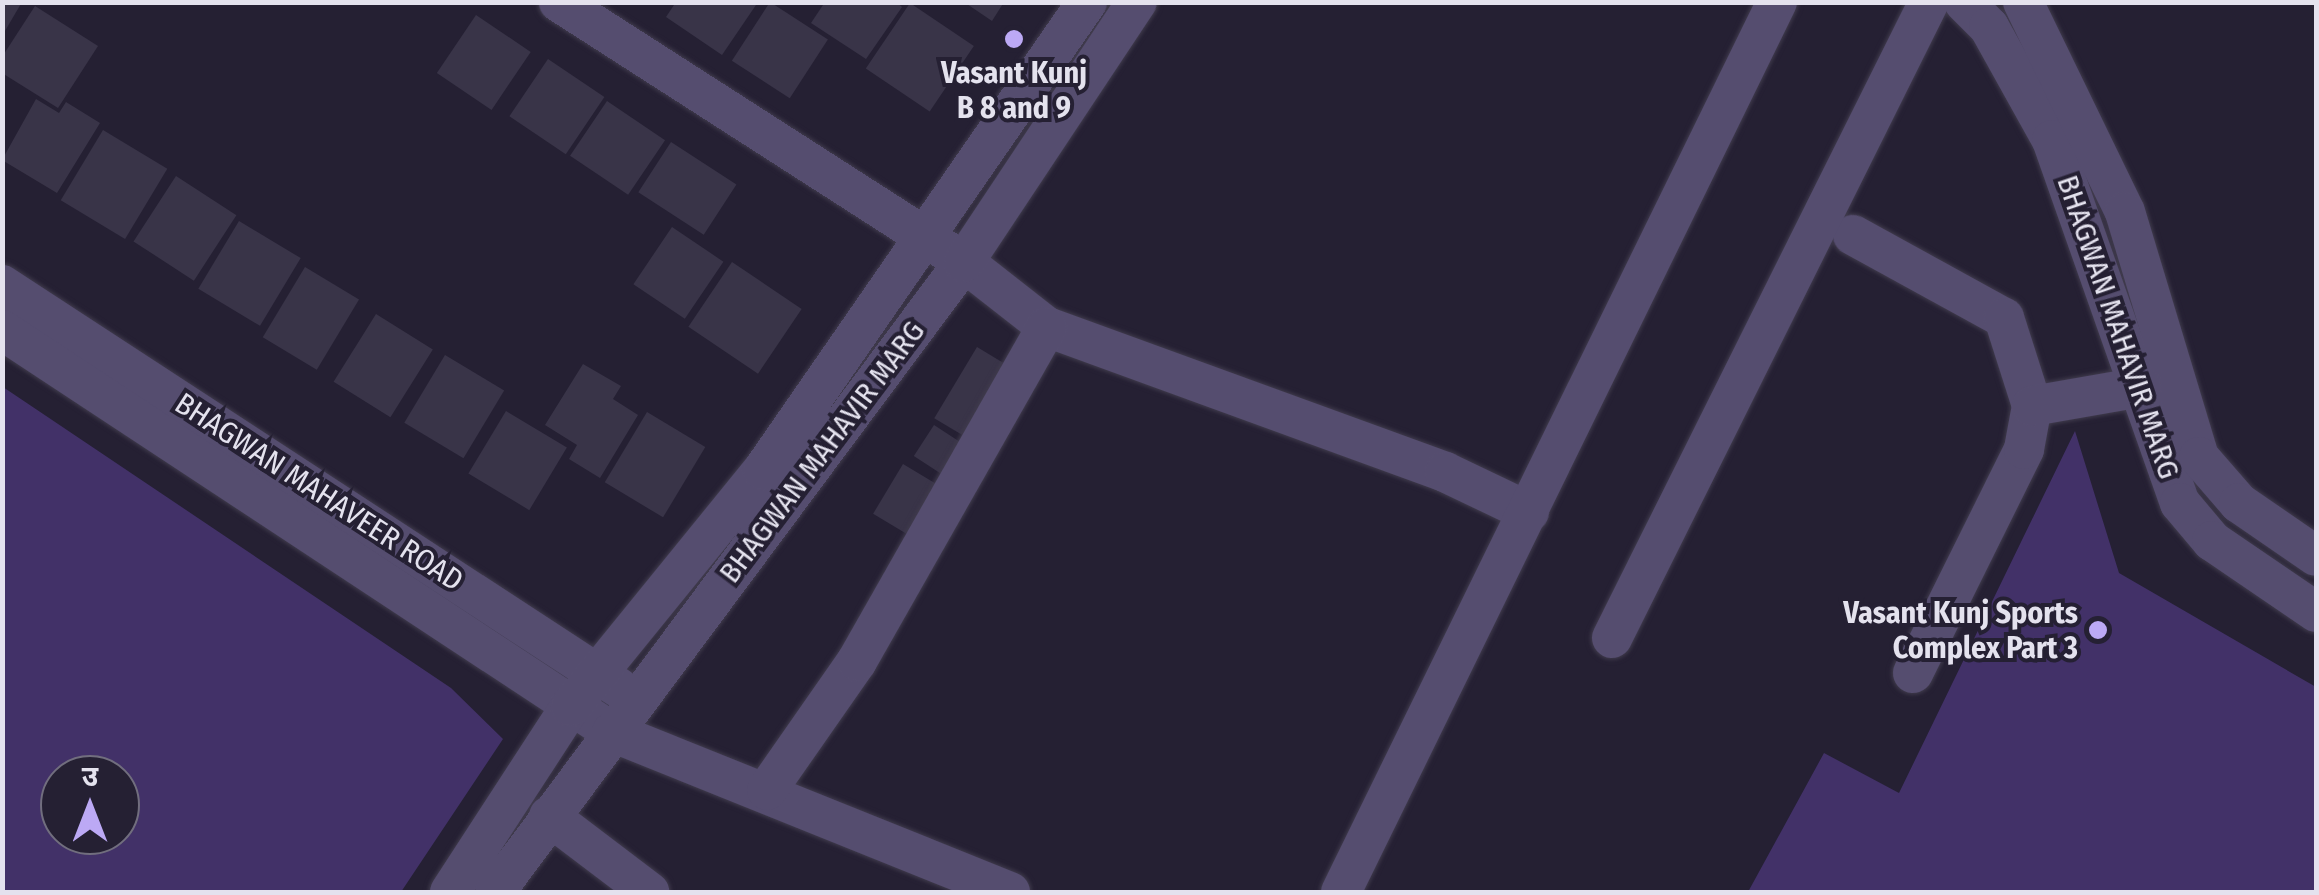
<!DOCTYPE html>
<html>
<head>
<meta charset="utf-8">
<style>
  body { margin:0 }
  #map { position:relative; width:2319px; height:895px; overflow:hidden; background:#252033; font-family:"Fira Sans Condensed","Noto Sans Devanagari",sans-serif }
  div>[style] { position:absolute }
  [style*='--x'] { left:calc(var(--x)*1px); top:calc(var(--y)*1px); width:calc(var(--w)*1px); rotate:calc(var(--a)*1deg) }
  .green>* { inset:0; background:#423168 }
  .building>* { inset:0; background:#393448; transform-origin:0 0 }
  .roads { filter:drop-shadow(0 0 2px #403b4d) drop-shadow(0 0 2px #403b4d) }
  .minor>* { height:40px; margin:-20px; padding:0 20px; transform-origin:20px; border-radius:20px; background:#554d6f }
  .dots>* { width:28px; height:28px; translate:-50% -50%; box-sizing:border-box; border:5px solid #252033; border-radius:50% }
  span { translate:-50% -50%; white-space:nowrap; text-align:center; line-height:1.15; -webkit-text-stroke:8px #252033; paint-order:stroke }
  .poi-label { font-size:30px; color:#e4e2ee; font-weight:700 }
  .right { translate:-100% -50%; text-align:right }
  .street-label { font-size:30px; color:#e4e2ee }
  .frame { position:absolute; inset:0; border:5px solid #e4e2ee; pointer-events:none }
  .north { position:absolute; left:40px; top:755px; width:100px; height:100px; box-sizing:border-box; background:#252033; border:2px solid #716e7e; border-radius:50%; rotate:0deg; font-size:28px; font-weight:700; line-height:40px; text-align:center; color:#e4e2ee }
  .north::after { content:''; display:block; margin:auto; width:35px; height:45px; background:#bca9f5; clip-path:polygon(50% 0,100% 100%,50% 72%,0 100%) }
</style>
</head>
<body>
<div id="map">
  <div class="green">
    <i style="clip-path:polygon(evenodd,3px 387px,451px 688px,503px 739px,401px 892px,3px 892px,3px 387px,60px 775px,120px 775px,120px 835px,60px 835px,60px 775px)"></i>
    <i style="clip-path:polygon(2075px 431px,2119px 573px,2316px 687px,2316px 892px,1748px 892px,1824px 753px,1899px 793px)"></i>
  </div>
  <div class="building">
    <i style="clip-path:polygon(2px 2px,22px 2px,2px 36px)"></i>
    <i style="clip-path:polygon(676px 2px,758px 2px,722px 55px,666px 17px)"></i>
    <i style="left:770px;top:2px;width:69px;height:70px;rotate:33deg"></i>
    <i style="clip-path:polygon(825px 2px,896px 2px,902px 7px,866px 59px,811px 23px)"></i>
    <i style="clip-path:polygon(964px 2px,1004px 2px,992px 21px)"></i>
    <i style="left:910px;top:3px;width:77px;height:79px;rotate:34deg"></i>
    <i style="clip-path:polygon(35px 6px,98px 46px,58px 108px,2px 73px,2px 57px)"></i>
    <i style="left:476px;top:15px;width:66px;height:70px;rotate:34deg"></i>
    <i style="left:548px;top:59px;width:68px;height:69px;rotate:34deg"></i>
    <i style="clip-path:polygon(36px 99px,59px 113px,66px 102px,100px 123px,57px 193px,2px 160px)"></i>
    <i style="left:607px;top:101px;width:70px;height:66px;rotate:34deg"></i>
    <i style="left:103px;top:130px;width:75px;height:82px;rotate:31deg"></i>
    <i style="left:671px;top:142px;width:78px;height:60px;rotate:33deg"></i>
    <i style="left:176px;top:176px;width:72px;height:78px;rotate:33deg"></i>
    <i style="left:239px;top:221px;width:72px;height:79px;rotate:31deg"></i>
    <i style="left:672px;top:227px;width:62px;height:69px;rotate:34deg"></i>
    <i style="left:732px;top:262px;width:84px;height:78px;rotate:34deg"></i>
    <i style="left:305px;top:267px;width:63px;height:82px;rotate:31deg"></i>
    <i style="left:376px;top:314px;width:67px;height:80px;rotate:32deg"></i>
    <i style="left:977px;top:347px;width:44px;height:83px;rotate:31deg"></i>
    <i style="left:445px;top:355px;width:69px;height:79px;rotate:31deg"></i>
    <i style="clip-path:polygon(583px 364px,621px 386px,613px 399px,638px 415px,600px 478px,569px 459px,577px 445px,545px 425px)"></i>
    <i style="left:506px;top:411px;width:71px;height:73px;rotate:31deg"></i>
    <i style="left:647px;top:412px;width:68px;height:82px;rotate:31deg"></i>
    <i style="left:934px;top:425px;width:43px;height:37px;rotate:33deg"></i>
    <i style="left:903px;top:464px;width:52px;height:58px;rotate:31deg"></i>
  </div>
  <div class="roads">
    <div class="minor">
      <i style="--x:559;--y:2;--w:481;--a:32.7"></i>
      <i style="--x:964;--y:262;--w:105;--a:38.1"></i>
      <i style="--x:1047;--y:327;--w:424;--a:20"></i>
      <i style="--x:1445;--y:472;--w:93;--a:25.5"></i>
      <i style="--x:1964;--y:2;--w:35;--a:45"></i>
      <i style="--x:1989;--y:27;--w:129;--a:60.9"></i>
      <i style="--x:2052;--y:140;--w:385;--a:70.6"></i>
      <i style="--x:2180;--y:503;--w:50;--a:49.9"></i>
      <i style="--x:2212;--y:541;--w:126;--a:34.3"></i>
      <i style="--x:2023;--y:2;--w:233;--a:64.1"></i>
      <i style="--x:2125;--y:212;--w:256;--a:73.2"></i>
      <i style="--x:2199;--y:457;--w:61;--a:49"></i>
      <i style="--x:2239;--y:503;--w:93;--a:34.5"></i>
      <i style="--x:1853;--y:235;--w:172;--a:28.8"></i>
      <i style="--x:2004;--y:318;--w:92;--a:72.3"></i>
      <i style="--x:2;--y:285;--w:737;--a:33.15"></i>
      <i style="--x:2;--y:330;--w:731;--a:33.39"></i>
      <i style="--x:612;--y:732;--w:429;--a:21.9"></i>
      <i style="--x:1612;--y:638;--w:711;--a:-63.51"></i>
      <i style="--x:1913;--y:673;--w:250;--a:-63.6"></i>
      <i style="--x:2024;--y:449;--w:44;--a:-79.5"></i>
      <i style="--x:2032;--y:406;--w:111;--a:-9.9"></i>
      <i style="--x:767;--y:790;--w:157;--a:-55.1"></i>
      <i style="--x:857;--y:661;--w:384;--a:-60.4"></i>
      <i style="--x:549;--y:816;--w:126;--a:37.2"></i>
      <i style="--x:450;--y:892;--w:222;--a:-57"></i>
      <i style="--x:571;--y:706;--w:304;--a:-50.9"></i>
      <i style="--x:763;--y:470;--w:569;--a:-55.3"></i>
      <i style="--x:495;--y:892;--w:785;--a:-53.33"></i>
      <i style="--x:964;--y:262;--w:312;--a:-56.4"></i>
      <i style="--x:1341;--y:892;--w:991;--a:-63.9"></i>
    </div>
  </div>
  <div class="dots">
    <i style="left:1014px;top:39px;background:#bca9f5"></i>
    <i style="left:2098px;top:630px;background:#bca9f5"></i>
  </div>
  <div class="poi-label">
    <span style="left:1014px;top:90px">Vasant Kunj<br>B 8 and 9</span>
    <span class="right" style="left:2078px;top:630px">Vasant Kunj Sports<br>Complex Part 3</span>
  </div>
  <div class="street-label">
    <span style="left:2118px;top:327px;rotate:71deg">BHAGWAN MAHAVIR MARG</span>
    <span style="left:822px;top:452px;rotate:-53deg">BHAGWAN MAHAVIR MARG</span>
    <span style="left:319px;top:492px;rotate:33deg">BHAGWAN MAHAVEER ROAD</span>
  </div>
  <div class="frame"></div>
  <div class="north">उ</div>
</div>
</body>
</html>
